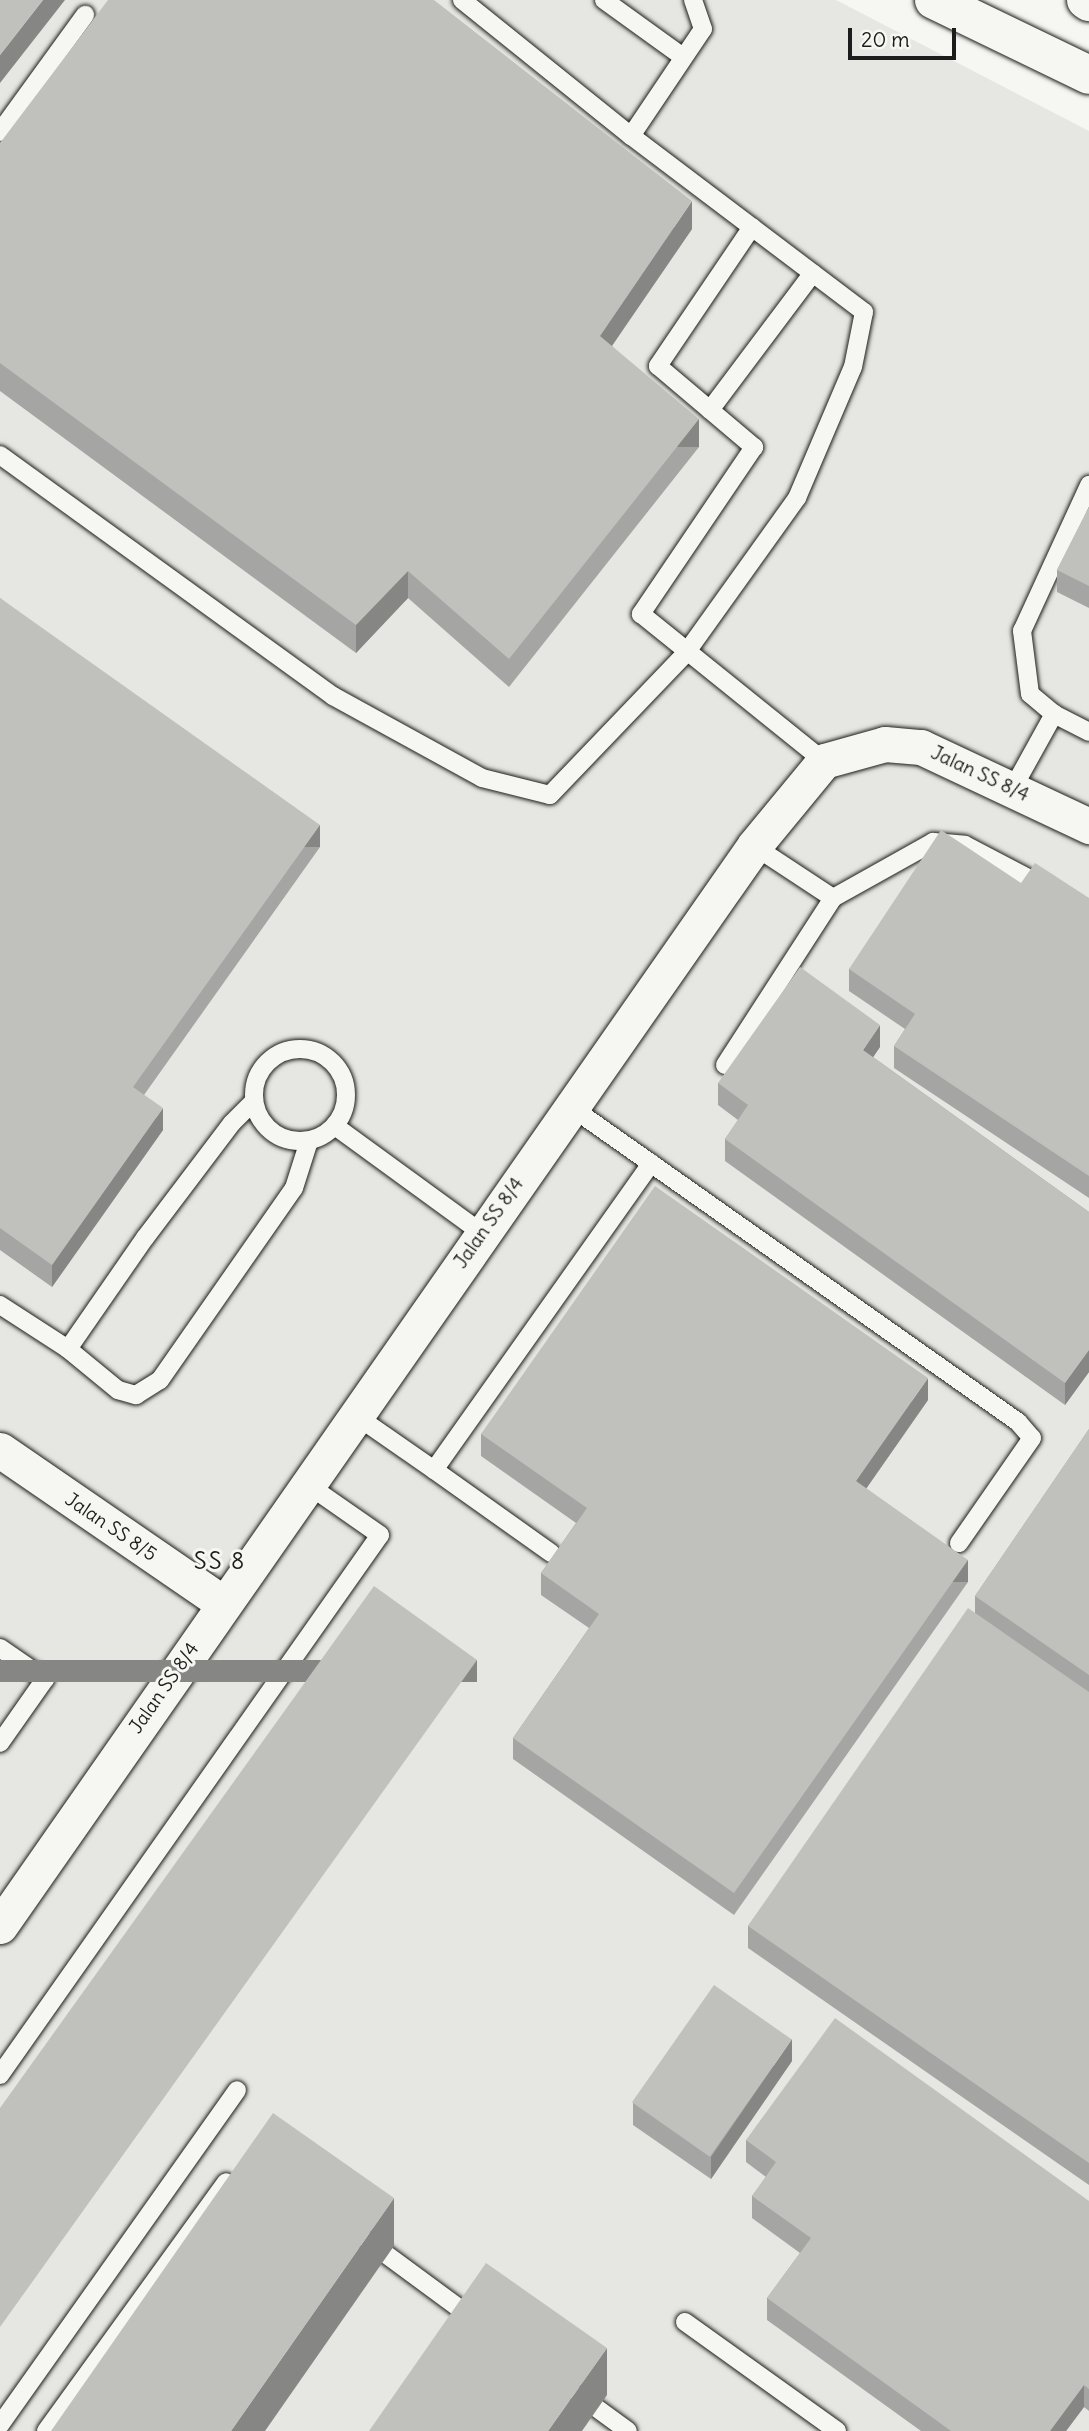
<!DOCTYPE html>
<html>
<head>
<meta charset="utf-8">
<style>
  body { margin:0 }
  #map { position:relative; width:1089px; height:2431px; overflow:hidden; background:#f6f6f2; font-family:Delius,sans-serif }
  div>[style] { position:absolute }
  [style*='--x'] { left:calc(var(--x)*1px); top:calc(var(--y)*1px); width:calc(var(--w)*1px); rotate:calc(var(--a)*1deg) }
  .built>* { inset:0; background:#e6e6e2 }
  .roads { filter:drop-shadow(0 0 2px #1c1c1c) drop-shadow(0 0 2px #1c1c1c) }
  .lane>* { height:18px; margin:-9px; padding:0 9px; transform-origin:9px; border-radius:9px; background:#f6f6f2 }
  .lane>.ring { margin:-9px; padding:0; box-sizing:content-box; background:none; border:18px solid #f6f6f2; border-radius:50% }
  .street>* { height:35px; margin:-17.5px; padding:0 17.5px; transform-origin:17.5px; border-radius:17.5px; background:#f6f6f2 }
  .highway>* { height:38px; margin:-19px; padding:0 19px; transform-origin:19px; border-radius:19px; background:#f6f6f2 }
  .wall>* { inset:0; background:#a5a5a3 }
  .shaded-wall>* { inset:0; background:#868684; transform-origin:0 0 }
  .building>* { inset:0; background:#c0c0bd; transform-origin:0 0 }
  span { translate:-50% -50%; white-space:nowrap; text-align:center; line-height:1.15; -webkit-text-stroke:6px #f6f6f2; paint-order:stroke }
  .street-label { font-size:19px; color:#1c1c1c }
  .quarter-label { font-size:23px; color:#1c1c1c; letter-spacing:2px }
  .scale { position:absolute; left:848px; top:28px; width:108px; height:32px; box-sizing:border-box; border:4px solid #1c1c1c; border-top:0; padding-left:9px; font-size:21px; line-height:24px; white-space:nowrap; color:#1c1c1c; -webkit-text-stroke:5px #f6f6f2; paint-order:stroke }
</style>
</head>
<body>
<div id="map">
  <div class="built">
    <i style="clip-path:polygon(0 0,836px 0,1089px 131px,1089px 2431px,0 2431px)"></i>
  </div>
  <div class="roads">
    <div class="lane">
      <i style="--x:462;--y:0;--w:217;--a:38.8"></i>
      <i style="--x:604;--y:0;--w:97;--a:35.8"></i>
      <i style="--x:0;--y:132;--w:145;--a:-54"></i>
      <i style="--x:752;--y:227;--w:168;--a:124.1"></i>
      <i style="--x:658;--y:366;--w:126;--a:40.2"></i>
      <i style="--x:754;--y:447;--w:202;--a:124.1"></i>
      <i style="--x:641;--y:614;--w:235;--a:38.8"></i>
      <i style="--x:710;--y:410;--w:171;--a:-53.1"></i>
      <i style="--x:0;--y:455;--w:411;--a:35.9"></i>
      <i style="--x:333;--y:696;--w:170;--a:28.8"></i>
      <i style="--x:482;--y:778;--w:70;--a:14"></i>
      <i style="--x:550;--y:795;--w:197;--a:-46.2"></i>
      <i style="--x:686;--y:653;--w:191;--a:-54.4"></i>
      <i style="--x:797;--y:498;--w:142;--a:-66.9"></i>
      <i style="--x:853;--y:367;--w:56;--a:-78.7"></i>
      <i style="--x:864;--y:312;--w:292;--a:-142.9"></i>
      <i style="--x:631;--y:136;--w:129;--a:-56.1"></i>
      <i style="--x:703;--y:29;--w:31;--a:-109"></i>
      <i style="--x:1054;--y:714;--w:31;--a:-140"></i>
      <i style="--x:1030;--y:694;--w:64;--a:-97.2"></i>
      <i style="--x:1022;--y:631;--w:161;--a:-65.3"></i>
      <i style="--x:1013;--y:788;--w:85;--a:-61"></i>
      <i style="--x:1054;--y:714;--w:39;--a:27"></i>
      <i style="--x:833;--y:898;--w:115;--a:-29.2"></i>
      <i style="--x:933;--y:842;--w:32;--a:5"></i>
      <i style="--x:965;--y:845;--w:90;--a:27.7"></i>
      <i class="ring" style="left:254px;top:1049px;width:74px;height:74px"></i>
      <i style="--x:725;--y:1065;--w:199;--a:-57.1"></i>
      <i style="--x:833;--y:898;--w:95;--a:-146.6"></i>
      <i style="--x:571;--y:1107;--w:547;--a:35.17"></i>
      <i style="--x:1018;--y:1422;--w:21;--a:49"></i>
      <i style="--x:1032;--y:1438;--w:128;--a:124.8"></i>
      <i style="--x:335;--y:1126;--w:182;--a:36.1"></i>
      <i style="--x:0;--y:1305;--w:81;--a:32.9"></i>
      <i style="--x:68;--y:1349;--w:65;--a:39.4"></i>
      <i style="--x:118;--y:1390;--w:19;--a:16"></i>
      <i style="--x:136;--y:1395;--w:28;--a:-32"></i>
      <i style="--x:160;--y:1380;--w:234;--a:-55.1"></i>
      <i style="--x:294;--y:1188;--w:49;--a:-72.3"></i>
      <i style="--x:68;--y:1349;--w:135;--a:-55.3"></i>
      <i style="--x:145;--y:1238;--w:144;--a:-52.9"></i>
      <i style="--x:232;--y:1123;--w:30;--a:-45"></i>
      <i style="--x:355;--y:1415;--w:96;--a:34.8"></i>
      <i style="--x:551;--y:1553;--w:143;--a:-144.6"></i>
      <i style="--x:434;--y:1470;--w:376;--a:-54.7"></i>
      <i style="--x:0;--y:1648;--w:55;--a:34.6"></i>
      <i style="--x:45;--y:1679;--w:78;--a:125.1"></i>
      <i style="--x:0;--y:2075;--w:660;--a:-54.87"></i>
      <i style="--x:380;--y:1535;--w:89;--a:-145.1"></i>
      <i style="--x:368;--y:2241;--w:133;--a:36.4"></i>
      <i style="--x:685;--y:2322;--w:187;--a:35.6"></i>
      <i style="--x:580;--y:2396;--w:59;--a:36.1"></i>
      <i style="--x:0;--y:2425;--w:410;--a:-54.7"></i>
      <i style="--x:46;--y:2431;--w:307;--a:-54.1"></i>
    </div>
    <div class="street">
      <i style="--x:0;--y:1450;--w:270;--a:34.5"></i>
      <i style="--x:0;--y:1926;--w:1317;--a:-55.08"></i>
      <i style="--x:754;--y:846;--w:110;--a:-50.5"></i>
      <i style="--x:824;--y:761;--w:63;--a:-15.6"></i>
      <i style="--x:885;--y:744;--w:36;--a:5"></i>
      <i style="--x:921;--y:747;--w:186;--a:25.2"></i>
    </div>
    <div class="highway">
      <i style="--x:934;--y:0;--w:172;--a:25.8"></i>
      <i style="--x:1086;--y:0;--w:4;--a:34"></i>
    </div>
  </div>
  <div class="wall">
    <i style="clip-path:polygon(0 143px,692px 229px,612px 346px,699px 447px,509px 687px,408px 598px,356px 653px,0 391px)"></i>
    <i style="clip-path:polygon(1089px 507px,1089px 608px,1057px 592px,1057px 570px)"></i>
    <i style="clip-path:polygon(0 598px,320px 847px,144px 1095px,163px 1130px,52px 1287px,0 1250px)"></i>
    <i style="clip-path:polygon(1021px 883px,1089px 898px,1089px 1198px,894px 1068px,894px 1046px,905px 1029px,849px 991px,849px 969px)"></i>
    <i style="clip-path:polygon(880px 1047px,873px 1057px,1089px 1212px,1089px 1372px,1065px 1405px,725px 1161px,725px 1139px,738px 1120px,718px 1105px,718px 1083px)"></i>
    <i style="clip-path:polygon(928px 1400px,866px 1489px,968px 1582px,734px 1915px,513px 1759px,513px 1738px,589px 1628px,541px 1595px,541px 1573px,576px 1523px,481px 1456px,481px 1434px)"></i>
    <i style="clip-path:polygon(1089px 1429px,1089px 2185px,748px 1948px,748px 1926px,975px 1613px,975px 1596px)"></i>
    <i style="clip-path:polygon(792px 2061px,711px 2179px,633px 2125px,633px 2103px)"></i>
    <i style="clip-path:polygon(746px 2140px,1089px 2201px,1089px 2411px,1084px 2407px,1066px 2431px,921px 2431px,767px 2320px,767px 2298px,800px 2253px,752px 2218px,752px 2196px,766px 2177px,746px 2162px)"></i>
  </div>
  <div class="shaded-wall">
    <i style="clip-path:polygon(43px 0,65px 0,0 83px,0 55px)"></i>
    <i style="clip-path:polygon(692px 201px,692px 229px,600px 363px,600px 336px)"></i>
    <i style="left:699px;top:419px;width:28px;height:306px;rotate:90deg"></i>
    <i style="clip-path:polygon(408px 571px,408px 598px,356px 653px,356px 625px)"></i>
    <i style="left:320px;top:825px;width:22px;height:322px;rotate:90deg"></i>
    <i style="clip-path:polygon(880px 1025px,880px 1047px,863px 1072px,863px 1050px)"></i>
    <i style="clip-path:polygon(163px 1108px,163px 1130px,52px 1287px,52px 1265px)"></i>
    <i style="clip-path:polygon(1089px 1350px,1089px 1372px,1065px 1405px,1065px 1383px)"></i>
    <i style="clip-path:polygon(928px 1378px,928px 1400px,856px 1503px,856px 1481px)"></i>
    <i style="left:968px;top:1560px;width:22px;height:407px;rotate:90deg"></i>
    <i style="left:477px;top:1660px;width:22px;height:820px;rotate:90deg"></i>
    <i style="clip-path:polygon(792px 2039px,792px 2061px,711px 2179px,711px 2157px)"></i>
    <i style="clip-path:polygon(394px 2198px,394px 2246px,265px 2431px,231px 2431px)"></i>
    <i style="clip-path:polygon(607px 2348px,607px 2395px,582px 2431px,548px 2431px)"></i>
    <i style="clip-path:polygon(1084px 2385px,1084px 2407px,1066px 2431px,1050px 2431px)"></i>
  </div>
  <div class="building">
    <i style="clip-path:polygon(0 0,43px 0,0 55px)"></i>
    <i style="clip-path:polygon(108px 0,434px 0,692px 201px,600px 336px,699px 419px,509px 659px,408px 571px,356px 625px,0 363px,0 143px)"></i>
    <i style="clip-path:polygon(1089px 507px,1089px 586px,1057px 570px)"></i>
    <i style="clip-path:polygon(0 598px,320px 825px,133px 1087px,163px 1108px,52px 1265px,0 1228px)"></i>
    <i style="clip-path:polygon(941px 830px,1021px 883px,1035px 863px,1089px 898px,1089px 1176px,894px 1046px,915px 1014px,849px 969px)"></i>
    <i style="clip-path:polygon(800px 967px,880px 1025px,863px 1050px,1089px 1212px,1089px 1350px,1065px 1383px,725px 1139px,748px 1105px,718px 1083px)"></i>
    <i style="clip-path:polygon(655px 1186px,928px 1378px,856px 1481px,968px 1560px,734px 1893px,513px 1738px,599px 1614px,541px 1573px,587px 1508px,481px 1434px)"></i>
    <i style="clip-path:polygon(1089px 1429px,1089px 1675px,975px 1596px)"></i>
    <i style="clip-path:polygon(374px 1586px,477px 1660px,0 2327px,0 2108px)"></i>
    <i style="clip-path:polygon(968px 1608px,1089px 1692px,1089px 2163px,748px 1926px)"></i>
    <i style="left:714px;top:1985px;width:95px;height:143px;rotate:35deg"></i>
    <i style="clip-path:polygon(835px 2018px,1089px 2201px,1089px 2389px,1084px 2385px,1050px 2431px,951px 2431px,767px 2298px,811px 2238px,752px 2196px,776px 2162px,746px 2140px)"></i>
    <i style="clip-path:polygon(273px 2113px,394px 2198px,231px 2431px,51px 2431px)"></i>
    <i style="clip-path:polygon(486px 2263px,607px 2348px,548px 2431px,369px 2431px)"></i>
  </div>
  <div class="street-label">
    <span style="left:980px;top:774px;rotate:25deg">Jalan SS 8/4</span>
    <span style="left:489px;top:1223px;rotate:-55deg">Jalan SS 8/4</span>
    <span style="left:111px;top:1527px;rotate:34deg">Jalan SS 8/5</span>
    <span style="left:164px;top:1688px;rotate:-55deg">Jalan SS 8/4</span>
  </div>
  <div class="quarter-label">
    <span style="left:220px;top:1561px">SS 8</span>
  </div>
  <div class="scale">20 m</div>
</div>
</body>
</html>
